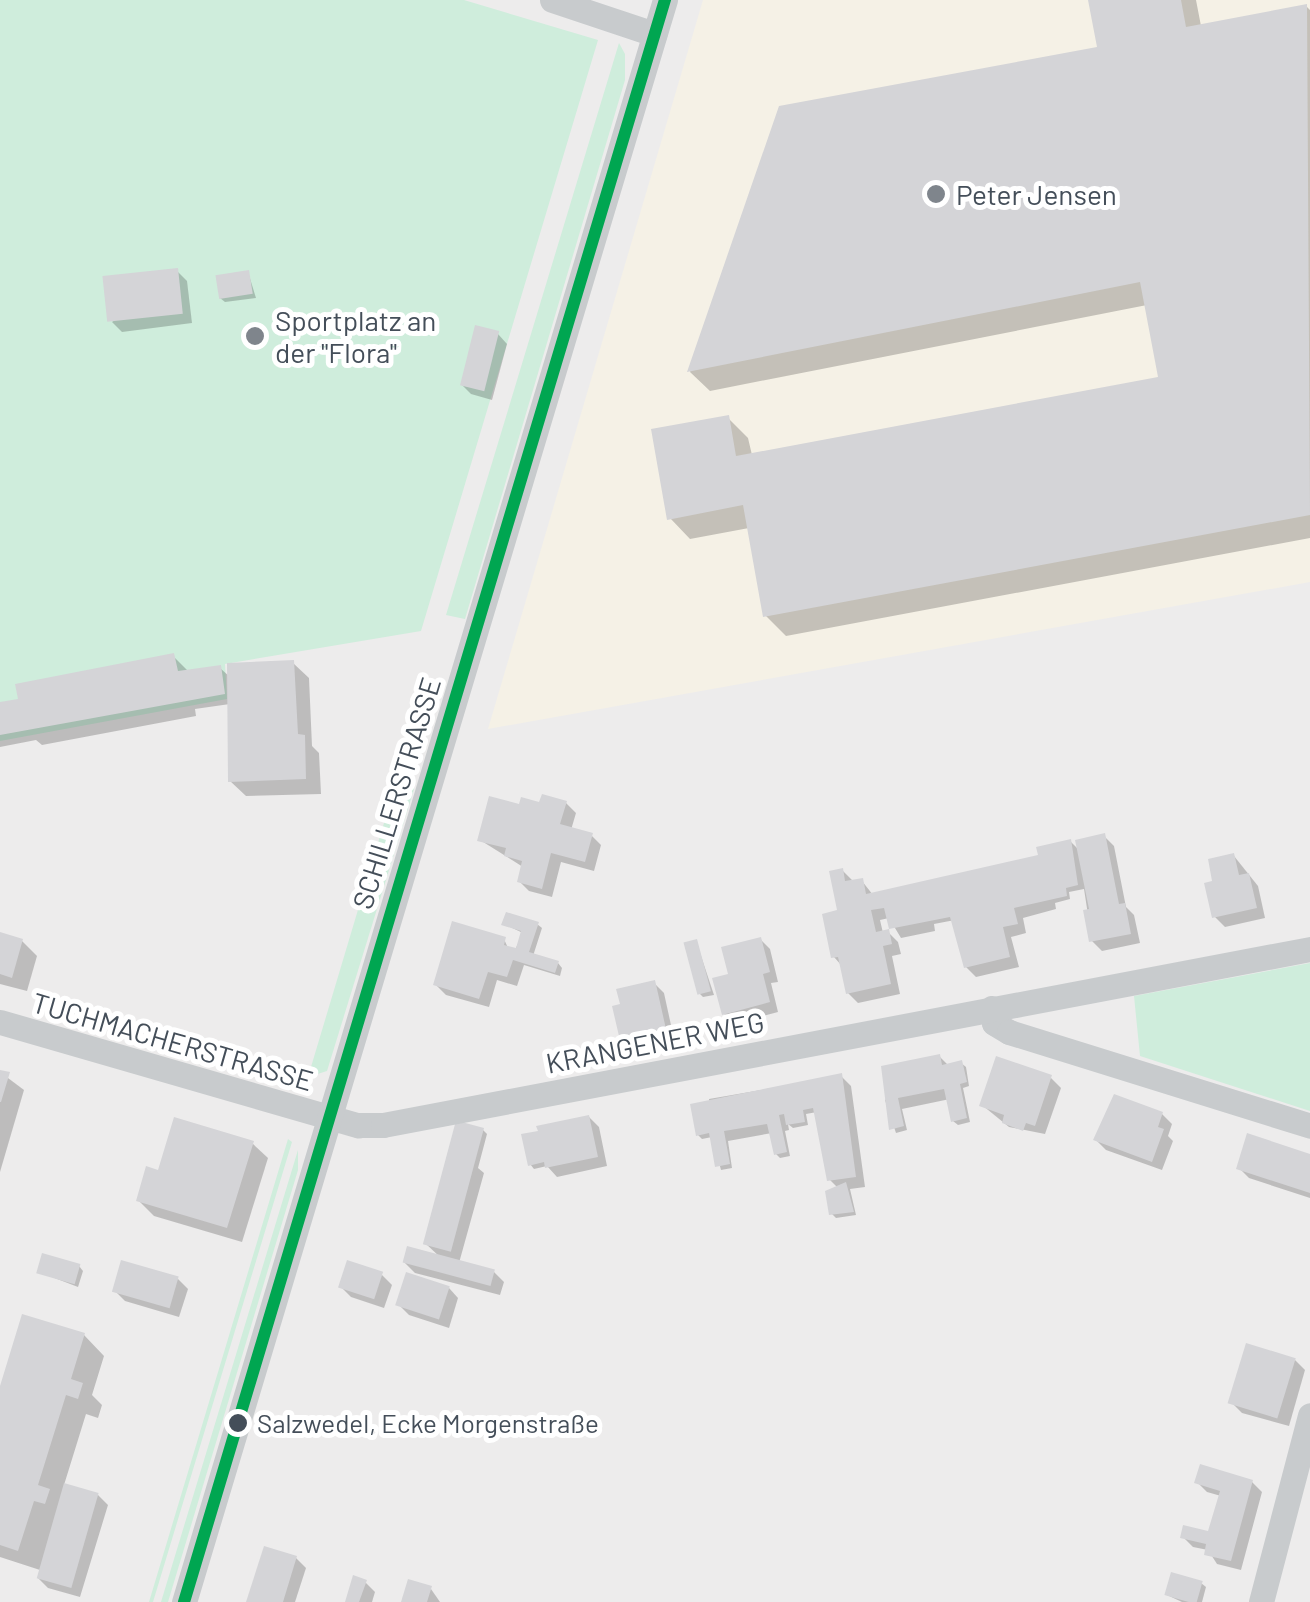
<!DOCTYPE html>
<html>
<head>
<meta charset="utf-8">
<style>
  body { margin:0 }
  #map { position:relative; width:1310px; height:1602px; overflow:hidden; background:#edecec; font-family:Barlow,sans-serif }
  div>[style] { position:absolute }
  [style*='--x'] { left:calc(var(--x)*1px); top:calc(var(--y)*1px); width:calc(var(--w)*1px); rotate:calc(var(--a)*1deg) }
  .commercial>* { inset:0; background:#f5f1e6 }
  .green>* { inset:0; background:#cfeddc }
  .shadow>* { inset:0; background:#0003 }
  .building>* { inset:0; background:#d4d4d7; transform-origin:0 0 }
  .street>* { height:25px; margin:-12.5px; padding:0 12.5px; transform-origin:12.5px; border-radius:12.5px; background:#c8cbcd }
  .bus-1>* { height:12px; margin:-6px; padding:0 6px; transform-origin:6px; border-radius:6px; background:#00a651 }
  .dots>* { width:28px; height:28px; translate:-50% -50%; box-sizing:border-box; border:5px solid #fff; border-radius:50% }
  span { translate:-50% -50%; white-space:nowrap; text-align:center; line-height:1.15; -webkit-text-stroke:10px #fff; paint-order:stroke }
  .bus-label { font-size:26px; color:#444e59 }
  .left { translate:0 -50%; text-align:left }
  .poi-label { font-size:28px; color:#444e59 }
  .street-label { font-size:28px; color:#444e59 }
</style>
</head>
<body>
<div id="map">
  <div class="commercial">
    <i style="clip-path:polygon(703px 0,1310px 0,1310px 582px,488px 729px)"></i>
  </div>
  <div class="green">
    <i style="clip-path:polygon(0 0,464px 0,598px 40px,421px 631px,225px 664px,227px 699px,0 741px)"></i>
    <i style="clip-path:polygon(619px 43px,625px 54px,625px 80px,465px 619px,446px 615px)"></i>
    <i style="clip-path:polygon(398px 776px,410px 780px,414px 789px,327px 1071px,308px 1077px)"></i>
    <i style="clip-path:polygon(1310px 963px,1310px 1111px,1140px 1056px,1134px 996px)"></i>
    <i style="clip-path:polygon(288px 1139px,292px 1142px,153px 1602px,149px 1602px)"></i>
    <i style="clip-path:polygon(298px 1150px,298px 1170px,168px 1602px,161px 1602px)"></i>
  </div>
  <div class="shadow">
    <i style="clip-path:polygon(1091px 0,1196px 0,1201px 26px,1307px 7px,1310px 10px,1310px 538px,786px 636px,766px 616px,749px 528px,690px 539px,670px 518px,728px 418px,748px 438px,752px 455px,1160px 379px,1147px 305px,710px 391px,690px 372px,781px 108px,1099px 49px)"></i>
    <i style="clip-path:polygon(177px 271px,187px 281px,192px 323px,122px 332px,112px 322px)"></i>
    <i style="clip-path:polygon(248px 272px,256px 298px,225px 302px,220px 298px)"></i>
    <i style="clip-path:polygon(498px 334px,507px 344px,492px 400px,471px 394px,461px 384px)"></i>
    <i style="clip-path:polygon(173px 656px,189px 672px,220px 668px,230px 677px,293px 663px,309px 678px,312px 746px,319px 753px,321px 794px,246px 796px,230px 781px,230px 704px,195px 709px,196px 716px,42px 745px,36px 740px,0 747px,0 705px)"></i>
    <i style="clip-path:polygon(566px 803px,576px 813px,571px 830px,591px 835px,601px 845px,594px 871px,561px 862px,552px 897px,529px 891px,519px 881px,523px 867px,480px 840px,521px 807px)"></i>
    <i style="clip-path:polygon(1104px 836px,1114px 846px,1126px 907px,1134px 915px,1140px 943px,1102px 951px,1092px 941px,1084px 889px,1069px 892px,1070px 899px,1055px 903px,1056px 909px,1023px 918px,1026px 933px,1011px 937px,1019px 967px,976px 977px,966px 967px,955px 920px,934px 924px,935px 931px,901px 938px,889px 918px,880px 920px,883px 933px,888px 932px,898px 942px,901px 954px,892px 956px,900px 994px,858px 1003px,848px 993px,842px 966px,834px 957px,842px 870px,852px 880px,862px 881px,873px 895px,1040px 857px,1071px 842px,1079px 850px)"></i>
    <i style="clip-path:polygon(1234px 856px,1258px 886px,1265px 918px,1225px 927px,1215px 917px,1215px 882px)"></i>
    <i style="clip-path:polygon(504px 924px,537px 924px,542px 928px,533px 956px,558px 963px,562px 968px,560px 976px,524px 965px,517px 986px,497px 980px,489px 1007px,446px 995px,436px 985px,504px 939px,508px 948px,515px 950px,523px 933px)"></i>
    <i style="clip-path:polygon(0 935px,22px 941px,37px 956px,27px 991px,0 984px)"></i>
    <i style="clip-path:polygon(760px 939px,770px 949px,778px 982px,771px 983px,778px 1012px,734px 1024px,724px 1014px,731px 975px)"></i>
    <i style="clip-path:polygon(696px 941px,714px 995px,703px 997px,699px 993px)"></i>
    <i style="clip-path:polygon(654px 983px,664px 993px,676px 1048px,634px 1057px,624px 1047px)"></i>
    <i style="clip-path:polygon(940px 1057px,949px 1066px,961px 1063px,966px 1067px,969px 1086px,963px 1088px,970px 1122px,958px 1125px,953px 1121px,950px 1099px,902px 1109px,907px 1130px,896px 1133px,885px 1100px)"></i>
    <i style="clip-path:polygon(0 1072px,24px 1090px,0 1172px)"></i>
    <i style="clip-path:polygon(841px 1076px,851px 1086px,865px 1187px,850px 1189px,856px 1215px,836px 1218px,832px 1214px,838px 1188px,830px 1180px,817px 1112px,806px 1114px,808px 1125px,793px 1128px,788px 1124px,789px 1130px,785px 1131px,790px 1156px,780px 1158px,776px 1154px,772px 1133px,728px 1141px,732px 1168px,721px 1170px,712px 1137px,702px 1139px,698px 1135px,710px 1108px,709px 1099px)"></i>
    <i style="clip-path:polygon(1051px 1078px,1061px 1088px,1045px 1134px,1009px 1127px,982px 1105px)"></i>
    <i style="clip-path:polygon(1162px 1114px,1172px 1124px,1168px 1136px,1173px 1141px,1162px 1170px,1106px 1150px,1096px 1140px)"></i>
    <i style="clip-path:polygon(589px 1117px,599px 1127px,607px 1166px,557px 1177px,547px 1166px,534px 1169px,530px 1164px)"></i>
    <i style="clip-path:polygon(483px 1130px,487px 1134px,478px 1168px,484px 1173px,459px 1263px,494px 1272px,504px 1282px,500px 1295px,415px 1273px,405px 1263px,441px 1258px,426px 1244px)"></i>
    <i style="clip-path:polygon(252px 1143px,268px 1158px,242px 1242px,154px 1216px,138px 1200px,160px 1173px)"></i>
    <i style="clip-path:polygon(1310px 1156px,1310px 1198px,1249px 1178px,1239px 1168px)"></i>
    <i style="clip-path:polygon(79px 1266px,83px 1271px,78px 1287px,39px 1272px)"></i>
    <i style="clip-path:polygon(382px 1275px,392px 1285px,384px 1308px,351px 1297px,341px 1287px)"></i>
    <i style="clip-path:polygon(178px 1279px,188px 1289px,179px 1317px,125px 1301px,115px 1291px)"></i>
    <i style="clip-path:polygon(449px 1288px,458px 1298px,449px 1328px,409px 1315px,399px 1305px)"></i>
    <i style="clip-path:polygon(84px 1335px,104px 1356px,92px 1395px,102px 1405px,98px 1418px,86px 1414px,64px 1485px,98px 1495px,108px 1505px,80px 1597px,48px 1588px,38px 1578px,40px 1570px,0 1557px,0 1394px)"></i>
    <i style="clip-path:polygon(1295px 1360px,1305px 1370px,1289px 1426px,1242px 1413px,1232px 1403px)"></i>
    <i style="clip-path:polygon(1197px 1482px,1252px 1482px,1262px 1492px,1241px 1570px,1217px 1564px,1208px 1550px,1193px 1547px,1183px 1537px,1210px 1534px,1221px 1496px,1207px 1492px)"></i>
    <i style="clip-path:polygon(296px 1558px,306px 1568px,295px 1602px,249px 1602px)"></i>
    <i style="clip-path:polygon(365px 1582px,375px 1592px,372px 1602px,347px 1602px)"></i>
    <i style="clip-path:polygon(1201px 1583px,1206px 1587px,1202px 1602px,1182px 1602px,1167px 1595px)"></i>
    <i style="clip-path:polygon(431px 1589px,440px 1602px,403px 1602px)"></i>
  </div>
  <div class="building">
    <i style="clip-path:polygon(1088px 0,1181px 0,1186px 27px,1307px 4px,1310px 515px,763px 617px,743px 505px,667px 520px,651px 429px,729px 415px,736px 456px,1158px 377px,1140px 282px,687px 372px,779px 106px,1097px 47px)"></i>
    <i style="left:178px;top:268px;width:46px;height:76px;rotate:84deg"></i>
    <i style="left:249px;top:270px;width:24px;height:34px;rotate:81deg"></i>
    <i style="left:475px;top:325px;width:25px;height:62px;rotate:14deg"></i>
    <i style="clip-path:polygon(174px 653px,178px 671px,221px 665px,225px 694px,0 735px,0 702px,18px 699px,15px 684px)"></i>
    <i style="clip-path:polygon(294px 660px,298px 734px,305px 735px,306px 779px,228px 782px,227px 663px)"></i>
    <i style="clip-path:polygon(542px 794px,567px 801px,560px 824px,593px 833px,585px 862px,551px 853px,542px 889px,517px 882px,522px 861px,504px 856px,506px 848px,477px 841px,489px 796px,519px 804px,521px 797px,539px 802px)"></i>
    <i style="clip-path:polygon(1105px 833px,1119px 904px,1125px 903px,1131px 934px,1089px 942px,1083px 910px,1089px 909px,1075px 840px)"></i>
    <i style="clip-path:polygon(evenodd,1071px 839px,1078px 885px,1066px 888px,1067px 896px,1014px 908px,1018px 924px,1003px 927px,1010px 957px,964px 968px,950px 917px,889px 929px,892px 944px,883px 946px,891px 984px,846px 994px,838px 957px,831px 958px,822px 914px,837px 910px,829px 871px,843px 868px,845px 881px,863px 878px,866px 894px,1038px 855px,1036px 847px,1071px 839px,884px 908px,889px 929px,876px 932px,871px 910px,884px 908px)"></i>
    <i style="clip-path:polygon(1234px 853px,1239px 875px,1249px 873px,1257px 908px,1212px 918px,1204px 883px,1212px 881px,1208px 859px)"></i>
    <i style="clip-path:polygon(506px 912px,539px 922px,529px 952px,559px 961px,555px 973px,513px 960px,507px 977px,488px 972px,479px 999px,433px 985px,452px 921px,506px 937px,504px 945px,516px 948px,521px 931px,501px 925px)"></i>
    <i style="clip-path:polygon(0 932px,23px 939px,12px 978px,0 974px)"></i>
    <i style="clip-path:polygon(761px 937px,770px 972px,763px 974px,770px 1002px,722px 1015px,712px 978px,728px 974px,721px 947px)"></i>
    <i style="left:697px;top:939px;width:54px;height:14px;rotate:75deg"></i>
    <i style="clip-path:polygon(655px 980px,668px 1038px,622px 1049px,612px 1006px,620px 1004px,616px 989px)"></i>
    <i style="clip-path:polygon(940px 1054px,942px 1065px,962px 1060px,967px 1082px,960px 1084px,967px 1118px,951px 1122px,944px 1089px,898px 1098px,904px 1126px,889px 1130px,881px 1066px)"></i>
    <i style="clip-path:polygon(996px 1056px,1052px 1075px,1035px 1126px,1026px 1123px,1023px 1131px,1002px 1123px,1004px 1115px,979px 1106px)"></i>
    <i style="clip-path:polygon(0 1070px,10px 1072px,1px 1102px,0 1102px)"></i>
    <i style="clip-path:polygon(842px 1073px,856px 1177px,827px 1181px,813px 1108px,803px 1110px,805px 1122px,786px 1125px,784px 1114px,779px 1115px,787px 1152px,774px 1155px,767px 1124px,724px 1131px,730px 1164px,715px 1167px,709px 1133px,696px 1136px,690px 1104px)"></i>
    <i style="clip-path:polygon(1114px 1094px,1163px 1112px,1158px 1127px,1164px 1129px,1152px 1162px,1093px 1140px)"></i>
    <i style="clip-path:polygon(589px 1115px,598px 1157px,545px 1168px,544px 1162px,528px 1166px,521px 1134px,538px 1131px,536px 1126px)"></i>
    <i style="clip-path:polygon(174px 1117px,254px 1141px,227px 1228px,136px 1201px,146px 1166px,158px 1170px)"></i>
    <i style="left:484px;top:1128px;width:128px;height:29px;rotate:105deg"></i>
    <i style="clip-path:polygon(1247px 1133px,1310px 1154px,1310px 1193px,1236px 1169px)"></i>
    <i style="clip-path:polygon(846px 1182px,854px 1212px,829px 1215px,825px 1191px)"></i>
    <i style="left:407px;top:1246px;width:91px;height:17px;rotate:15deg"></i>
    <i style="left:42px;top:1253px;width:40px;height:21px;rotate:16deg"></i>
    <i style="left:121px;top:1260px;width:60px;height:33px;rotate:16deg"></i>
    <i style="left:347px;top:1260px;width:38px;height:29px;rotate:18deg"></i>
    <i style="left:406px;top:1272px;width:46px;height:35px;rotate:18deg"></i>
    <i style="clip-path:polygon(22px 1314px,85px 1333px,71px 1379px,83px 1383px,78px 1399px,66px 1395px,38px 1485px,50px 1489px,45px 1504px,34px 1501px,18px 1551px,0 1545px,0 1386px)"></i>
    <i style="left:1246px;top:1343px;width:52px;height:63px;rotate:17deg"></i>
    <i style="clip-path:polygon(1200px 1464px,1253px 1480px,1231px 1561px,1204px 1555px,1206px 1544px,1180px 1538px,1183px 1525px,1208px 1531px,1220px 1491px,1194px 1483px)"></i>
    <i style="left:64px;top:1483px;width:36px;height:99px;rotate:16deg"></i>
    <i style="clip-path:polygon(264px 1546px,297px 1556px,283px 1602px,246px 1602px)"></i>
    <i style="left:1171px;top:1572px;width:33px;height:24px;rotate:16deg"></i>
    <i style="clip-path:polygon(353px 1575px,367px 1580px,359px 1602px,345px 1602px)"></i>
    <i style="clip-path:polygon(408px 1579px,432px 1586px,427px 1602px,401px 1602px)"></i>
  </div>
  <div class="street">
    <i style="--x:552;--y:0;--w:108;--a:18.4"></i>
    <i style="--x:992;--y:1008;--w:15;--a:82"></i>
    <i style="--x:994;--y:1023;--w:17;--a:31"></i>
    <i style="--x:1009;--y:1032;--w:315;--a:17.3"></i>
    <i style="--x:0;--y:1022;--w:373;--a:16.1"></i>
    <i style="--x:358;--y:1125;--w:25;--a:0"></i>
    <i style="--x:383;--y:1125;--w:944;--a:-10.75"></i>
    <i style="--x:184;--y:1602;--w:1673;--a:-73.29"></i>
    <i style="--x:1261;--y:1602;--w:193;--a:-75.3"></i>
  </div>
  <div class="bus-1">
    <i style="--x:184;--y:1602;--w:1673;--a:-73.29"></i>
  </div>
  <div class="dots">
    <i style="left:936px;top:194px;background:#7f858c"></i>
    <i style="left:255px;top:336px;background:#7f858c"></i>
    <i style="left:238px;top:1423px;background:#444e59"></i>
  </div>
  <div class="bus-label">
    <span class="left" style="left:257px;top:1423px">Salzwedel, Ecke Morgenstraße</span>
  </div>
  <div class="poi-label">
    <span class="left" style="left:956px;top:194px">Peter Jensen</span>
    <span class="left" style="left:275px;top:336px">Sportplatz an<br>der "Flora"</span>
  </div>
  <div class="street-label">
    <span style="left:396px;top:793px;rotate:-73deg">SCHILLERSTRASSE</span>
    <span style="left:173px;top:1041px;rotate:16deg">TUCHMACHERSTRASSE</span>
    <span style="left:655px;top:1042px;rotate:-11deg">KRANGENER WEG</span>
  </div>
</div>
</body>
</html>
